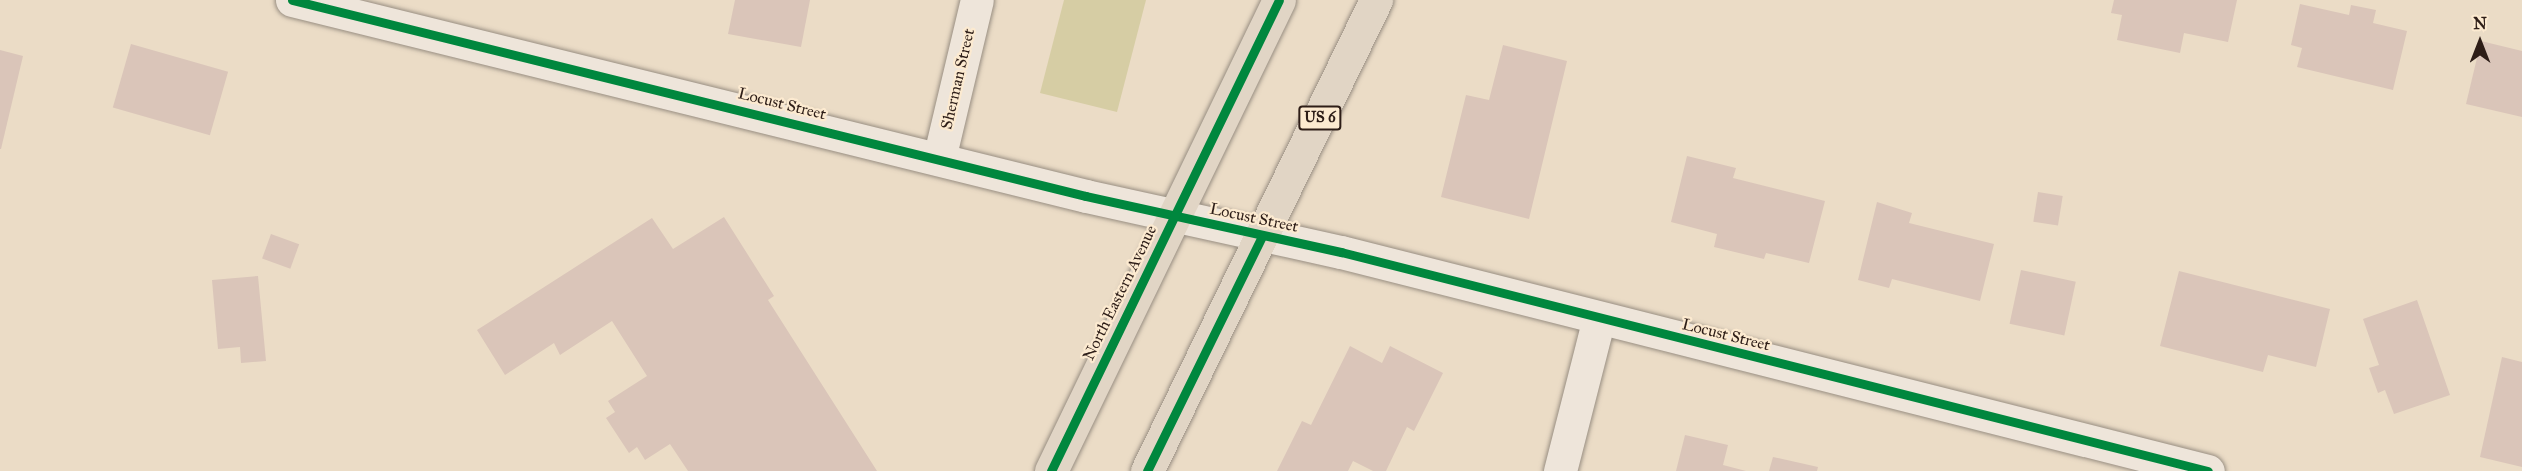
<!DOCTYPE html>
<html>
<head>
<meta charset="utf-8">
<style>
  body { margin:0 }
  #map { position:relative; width:2522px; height:471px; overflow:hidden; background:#ebdcc6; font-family:"IM FELL Great Primer",serif }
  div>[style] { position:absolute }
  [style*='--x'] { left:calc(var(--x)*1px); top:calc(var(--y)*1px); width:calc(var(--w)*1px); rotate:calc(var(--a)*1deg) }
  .green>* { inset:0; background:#d6cda4 }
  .building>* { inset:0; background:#dac5b9; transform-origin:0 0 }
  .roads { filter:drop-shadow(0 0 2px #988e82) drop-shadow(0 0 2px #988e82) }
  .minor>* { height:33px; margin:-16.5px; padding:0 16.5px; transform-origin:16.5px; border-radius:16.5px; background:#eee5da }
  .major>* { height:33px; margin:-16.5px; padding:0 16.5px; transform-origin:16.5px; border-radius:16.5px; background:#e1d5c5 }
  .cycleway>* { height:9px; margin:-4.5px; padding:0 4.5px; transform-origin:4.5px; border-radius:4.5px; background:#00873e }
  span { translate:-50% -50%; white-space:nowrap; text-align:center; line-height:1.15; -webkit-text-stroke:4.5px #fcead0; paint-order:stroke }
  .shield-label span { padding:2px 4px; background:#fcead0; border:2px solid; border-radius:4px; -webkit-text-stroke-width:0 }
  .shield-label { font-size:15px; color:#2d1d17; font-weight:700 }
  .street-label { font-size:16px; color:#2d1d17 }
  .north { position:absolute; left:2450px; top:12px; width:60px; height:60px; -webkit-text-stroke:4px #fcead0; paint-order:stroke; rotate:0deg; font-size:16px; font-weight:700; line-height:24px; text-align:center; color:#2d1d17 }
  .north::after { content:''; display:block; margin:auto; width:21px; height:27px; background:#2d1d17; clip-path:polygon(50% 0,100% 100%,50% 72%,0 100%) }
</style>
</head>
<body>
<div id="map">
  <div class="green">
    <i style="clip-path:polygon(1064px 0,1146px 0,1117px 112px,1040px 93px)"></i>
  </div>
  <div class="building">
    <i style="clip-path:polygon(735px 0,810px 0,801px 47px,728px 34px)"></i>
    <i style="clip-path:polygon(2114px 0,2237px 0,2228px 42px,2184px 33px,2180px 53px,2117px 40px,2122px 15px,2111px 13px)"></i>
    <i style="clip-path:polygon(2300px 4px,2349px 15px,2351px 5px,2376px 10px,2373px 23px,2407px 31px,2393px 90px,2297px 67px,2302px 48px,2291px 45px)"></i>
    <i style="clip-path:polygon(2481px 41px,2522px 51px,2522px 117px,2466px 104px)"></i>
    <i style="left:131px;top:44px;width:101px;height:66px;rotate:16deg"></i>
    <i style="clip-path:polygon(1503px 45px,1567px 61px,1529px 219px,1441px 197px,1466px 95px,1489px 100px)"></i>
    <i style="clip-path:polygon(0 50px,23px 56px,1px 149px,0 149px)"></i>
    <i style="clip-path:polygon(1687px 156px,1736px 168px,1733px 178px,1825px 201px,1809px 263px,1766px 253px,1764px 259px,1714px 247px,1717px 234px,1671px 222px)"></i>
    <i style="left:2038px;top:192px;width:25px;height:30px;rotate:9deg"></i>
    <i style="clip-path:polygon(1877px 202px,1912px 213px,1909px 223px,1994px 244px,1980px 301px,1892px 279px,1889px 288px,1858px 280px)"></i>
    <i style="clip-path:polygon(724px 217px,774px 296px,768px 300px,877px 471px,688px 471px,670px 444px,645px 460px,637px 447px,629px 453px,606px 418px,615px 412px,608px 401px,647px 376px,612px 321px,560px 355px,554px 343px,505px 375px,477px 330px,652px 218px,673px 249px)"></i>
    <i style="left:271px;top:234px;width:30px;height:26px;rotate:20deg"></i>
    <i style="left:2021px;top:270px;width:56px;height:55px;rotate:12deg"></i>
    <i style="clip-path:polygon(2179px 271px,2330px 309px,2316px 367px,2268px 355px,2263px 372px,2160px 346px)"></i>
    <i style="clip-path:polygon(258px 276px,266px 361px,241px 363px,240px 347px,218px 349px,212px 280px)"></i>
    <i style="clip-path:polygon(2417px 300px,2450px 395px,2394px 414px,2385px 390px,2378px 393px,2369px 368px,2379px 365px,2363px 319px)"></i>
    <i style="clip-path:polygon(1350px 346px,1382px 363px,1390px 346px,1443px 373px,1414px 431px,1407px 427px,1386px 471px,1373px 471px,1353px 461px,1348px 471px,1277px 471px,1302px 421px,1311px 425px)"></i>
    <i style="clip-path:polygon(2502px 357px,2522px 362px,2522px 467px,2480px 457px)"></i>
    <i style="clip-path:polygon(1685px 435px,1728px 445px,1723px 465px,1746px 471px,1676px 471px)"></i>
    <i style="clip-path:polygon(1773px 457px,1818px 467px,1817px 471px,1769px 471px)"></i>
  </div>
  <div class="roads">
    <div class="minor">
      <i style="--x:292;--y:0;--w:818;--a:13.87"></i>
      <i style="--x:1086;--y:196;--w:261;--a:12.4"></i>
      <i style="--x:1341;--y:252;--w:894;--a:14.18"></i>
      <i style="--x:939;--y:159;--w:163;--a:-76.6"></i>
      <i style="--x:1560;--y:471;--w:158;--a:-75.7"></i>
    </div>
    <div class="major">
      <i style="--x:1051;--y:471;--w:523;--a:-64.17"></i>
      <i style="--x:1147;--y:471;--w:524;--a:-64.07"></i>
    </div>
  </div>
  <div class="cycleway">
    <i style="--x:292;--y:0;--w:818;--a:13.87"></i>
    <i style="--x:1086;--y:196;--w:261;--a:12.4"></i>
    <i style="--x:1341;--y:252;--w:894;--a:14.18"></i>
    <i style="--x:1051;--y:471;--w:523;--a:-64.17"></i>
    <i style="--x:1147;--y:471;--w:262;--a:-63.9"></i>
  </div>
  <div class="shield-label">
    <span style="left:1320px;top:118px">US 6</span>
  </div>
  <div class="street-label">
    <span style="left:958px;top:79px;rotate:-77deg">Sherman Street</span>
    <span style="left:782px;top:104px;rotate:14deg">Locust Street</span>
    <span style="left:1254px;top:218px;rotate:12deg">Locust Street</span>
    <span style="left:1120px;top:293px;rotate:-64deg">North Eastern Avenue</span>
    <span style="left:1726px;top:335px;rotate:14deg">Locust Street</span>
  </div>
  <div class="north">N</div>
</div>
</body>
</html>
